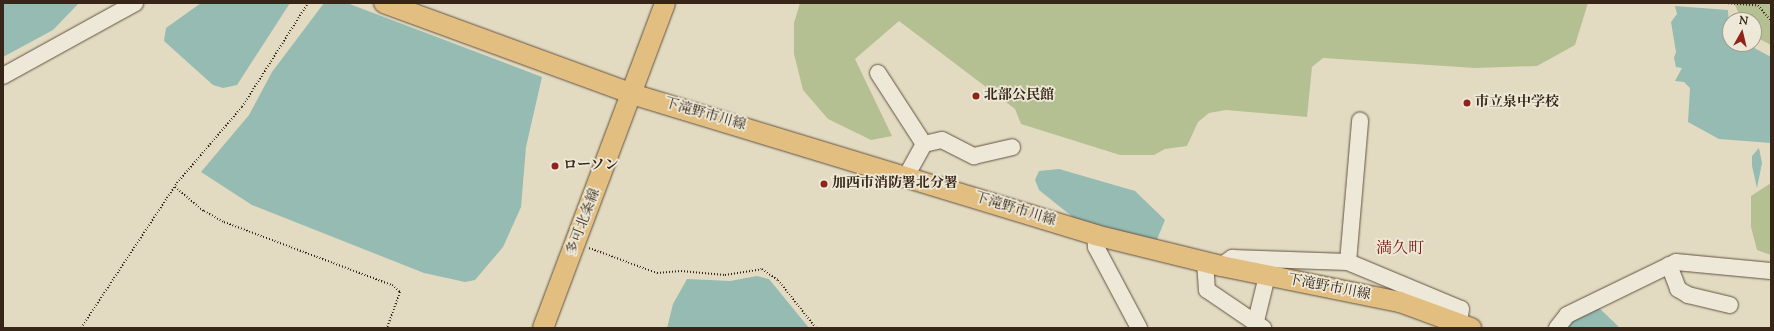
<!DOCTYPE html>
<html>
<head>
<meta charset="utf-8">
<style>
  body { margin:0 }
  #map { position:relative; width:1774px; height:331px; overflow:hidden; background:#e3dbc1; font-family:"Sorts Mill Goudy","Noto Serif JP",serif }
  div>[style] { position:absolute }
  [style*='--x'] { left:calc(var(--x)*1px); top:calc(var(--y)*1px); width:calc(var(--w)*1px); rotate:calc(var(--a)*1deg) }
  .green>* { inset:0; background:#b5c092 }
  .water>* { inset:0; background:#95bbb2 }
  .path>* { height:2px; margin-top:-1px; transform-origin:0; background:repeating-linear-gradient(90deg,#372617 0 1px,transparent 0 3px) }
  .roads { filter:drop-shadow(0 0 1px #625342) drop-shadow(0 0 1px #625342) }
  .minor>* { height:16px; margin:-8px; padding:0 8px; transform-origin:8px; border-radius:8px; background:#ede8d7 }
  .major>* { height:20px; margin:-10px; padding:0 10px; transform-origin:10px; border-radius:10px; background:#e2be80 }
  .dots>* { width:11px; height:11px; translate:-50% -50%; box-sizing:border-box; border:2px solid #ede8d7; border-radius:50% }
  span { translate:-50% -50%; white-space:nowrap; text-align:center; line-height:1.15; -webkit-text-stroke:3.5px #ede8d7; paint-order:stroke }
  .poi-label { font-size:14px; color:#372617; font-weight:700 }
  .left { translate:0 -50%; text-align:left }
  .street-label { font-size:14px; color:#372617 }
  .quarter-label { font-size:16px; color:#7a1f14 }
  .frame { position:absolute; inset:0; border:4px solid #372617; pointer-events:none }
  .north { position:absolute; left:1722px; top:12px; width:40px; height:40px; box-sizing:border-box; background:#ede8d7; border:1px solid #a49a8a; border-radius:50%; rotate:8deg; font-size:11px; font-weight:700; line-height:16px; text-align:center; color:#372617 }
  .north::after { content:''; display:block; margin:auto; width:14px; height:18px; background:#8f2418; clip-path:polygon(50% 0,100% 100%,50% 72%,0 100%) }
</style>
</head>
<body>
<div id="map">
  <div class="green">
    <i style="clip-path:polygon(800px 3px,1588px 3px,1575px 45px,1537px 66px,1475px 68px,1323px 58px,1312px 67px,1307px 117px,1226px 110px,1209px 113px,1198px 122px,1187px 146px,1165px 149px,1154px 155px,1120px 155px,1021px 124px,1015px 109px,899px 21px,855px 59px,892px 136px,871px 140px,828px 119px,803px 90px,794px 54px,794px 23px)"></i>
    <i style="clip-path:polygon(1734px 3px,1771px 3px,1771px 45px,1754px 36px,1754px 20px,1742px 20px)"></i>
    <i style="clip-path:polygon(1771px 183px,1771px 255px,1757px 250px,1751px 227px,1751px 196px)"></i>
  </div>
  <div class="water">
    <i style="clip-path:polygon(3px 3px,79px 3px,53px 30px,3px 57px)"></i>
    <i style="clip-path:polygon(201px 3px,290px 3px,237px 85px,223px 88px,213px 85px,164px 41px,166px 28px)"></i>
    <i style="clip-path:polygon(324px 3px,347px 3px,542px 77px,526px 147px,521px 207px,503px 247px,475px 280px,465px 282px,424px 273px,252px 205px,201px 172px,249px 115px,272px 72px)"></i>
    <i style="clip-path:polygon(1675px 6px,1728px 10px,1730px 44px,1747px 44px,1771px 57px,1771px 143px,1719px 139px,1688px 122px,1690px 88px,1684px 82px,1675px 81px,1682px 68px,1676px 67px,1674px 58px,1676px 52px,1671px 22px,1677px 14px)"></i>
    <i style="clip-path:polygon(1759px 148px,1762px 163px,1757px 188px,1752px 166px,1752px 156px)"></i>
    <i style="clip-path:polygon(1059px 169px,1135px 191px,1165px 220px,1156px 242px,1074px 218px,1039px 190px,1035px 180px,1039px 171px)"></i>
    <i style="clip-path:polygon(757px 276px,769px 279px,809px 328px,667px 328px,673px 304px,687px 279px,730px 281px)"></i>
    <i style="clip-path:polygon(1597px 306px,1620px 328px,1563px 328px,1570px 319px)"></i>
  </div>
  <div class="path">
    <i style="--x:1725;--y:3;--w:31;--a:4"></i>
    <i style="--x:1756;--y:3;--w:23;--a:50"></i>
    <i style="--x:175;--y:187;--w:38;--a:40"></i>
    <i style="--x:204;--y:211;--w:23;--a:29"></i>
    <i style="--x:224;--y:222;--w:179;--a:20.6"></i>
    <i style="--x:392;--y:285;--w:11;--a:41"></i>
    <i style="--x:400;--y:292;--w:38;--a:110"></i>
    <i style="--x:589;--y:248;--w:72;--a:20.2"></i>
    <i style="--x:657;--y:273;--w:24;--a:-5"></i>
    <i style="--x:681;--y:271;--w:44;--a:5.2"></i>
    <i style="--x:725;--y:275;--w:37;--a:-9"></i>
    <i style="--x:762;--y:269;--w:19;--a:35"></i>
    <i style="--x:778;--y:280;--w:61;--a:51.6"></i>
    <i style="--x:81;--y:328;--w:174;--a:-56.5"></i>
    <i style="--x:177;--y:183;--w:100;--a:-49.5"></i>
    <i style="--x:242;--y:107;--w:123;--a:-57.6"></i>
  </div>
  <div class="roads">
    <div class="minor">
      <i style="--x:878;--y:73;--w:85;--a:57.1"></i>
      <i style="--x:924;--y:144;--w:37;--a:119"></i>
      <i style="--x:3;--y:76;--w:151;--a:-28.9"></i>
      <i style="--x:924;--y:144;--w:18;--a:-13"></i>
      <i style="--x:942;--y:140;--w:36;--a:27"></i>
      <i style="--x:974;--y:156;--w:39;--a:-13"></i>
      <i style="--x:1095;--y:235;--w:12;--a:85"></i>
      <i style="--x:1096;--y:247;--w:92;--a:62"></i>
      <i style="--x:1205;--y:262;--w:28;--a:86"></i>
      <i style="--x:1207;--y:290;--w:68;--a:34.2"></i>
      <i style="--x:1348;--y:262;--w:142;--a:-85.1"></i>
      <i style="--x:1669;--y:265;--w:26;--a:69"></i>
      <i style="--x:1678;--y:289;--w:12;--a:31"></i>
      <i style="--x:1688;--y:295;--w:43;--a:13.4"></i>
      <i style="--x:1221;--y:266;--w:14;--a:-36"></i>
      <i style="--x:1232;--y:258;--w:116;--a:2"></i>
      <i style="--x:1348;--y:262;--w:122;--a:22.6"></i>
      <i style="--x:1461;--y:309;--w:13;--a:99"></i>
      <i style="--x:1256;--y:321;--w:46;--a:-76.3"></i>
      <i style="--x:1557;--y:328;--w:16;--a:-52"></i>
      <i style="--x:1567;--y:315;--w:121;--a:-25.9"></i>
      <i style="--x:1676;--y:262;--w:95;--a:5.4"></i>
    </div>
    <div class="major">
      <i style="--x:384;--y:3;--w:264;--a:20.1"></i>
      <i style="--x:632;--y:94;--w:484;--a:16.9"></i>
      <i style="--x:1095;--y:235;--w:130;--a:13.8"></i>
      <i style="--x:1221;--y:266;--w:183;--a:11.4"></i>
      <i style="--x:1400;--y:302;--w:76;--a:20.1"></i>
      <i style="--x:543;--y:328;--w:347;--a:-69.4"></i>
    </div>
  </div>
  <div class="dots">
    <i style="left:976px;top:96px;background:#8f2418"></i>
    <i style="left:1467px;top:103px;background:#8f2418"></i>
    <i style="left:555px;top:166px;background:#8f2418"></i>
    <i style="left:824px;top:184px;background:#8f2418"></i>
  </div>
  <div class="poi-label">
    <span class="left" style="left:984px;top:96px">北部公民館</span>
    <span class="left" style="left:1475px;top:103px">市立泉中学校</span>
    <span class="left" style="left:563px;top:166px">ローソン</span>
    <span class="left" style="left:832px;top:184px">加西市消防署北分署</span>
  </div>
  <div class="street-label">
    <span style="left:705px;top:115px;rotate:16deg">下滝野市川線</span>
    <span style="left:1015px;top:210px;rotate:17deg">下滝野市川線</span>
    <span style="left:584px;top:222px;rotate:-69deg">多可北条線</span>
    <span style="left:1329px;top:288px;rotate:11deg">下滝野市川線</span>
  </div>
  <div class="quarter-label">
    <span style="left:1400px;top:250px">満久町</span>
  </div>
  <div class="frame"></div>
  <div class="north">N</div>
</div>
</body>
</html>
